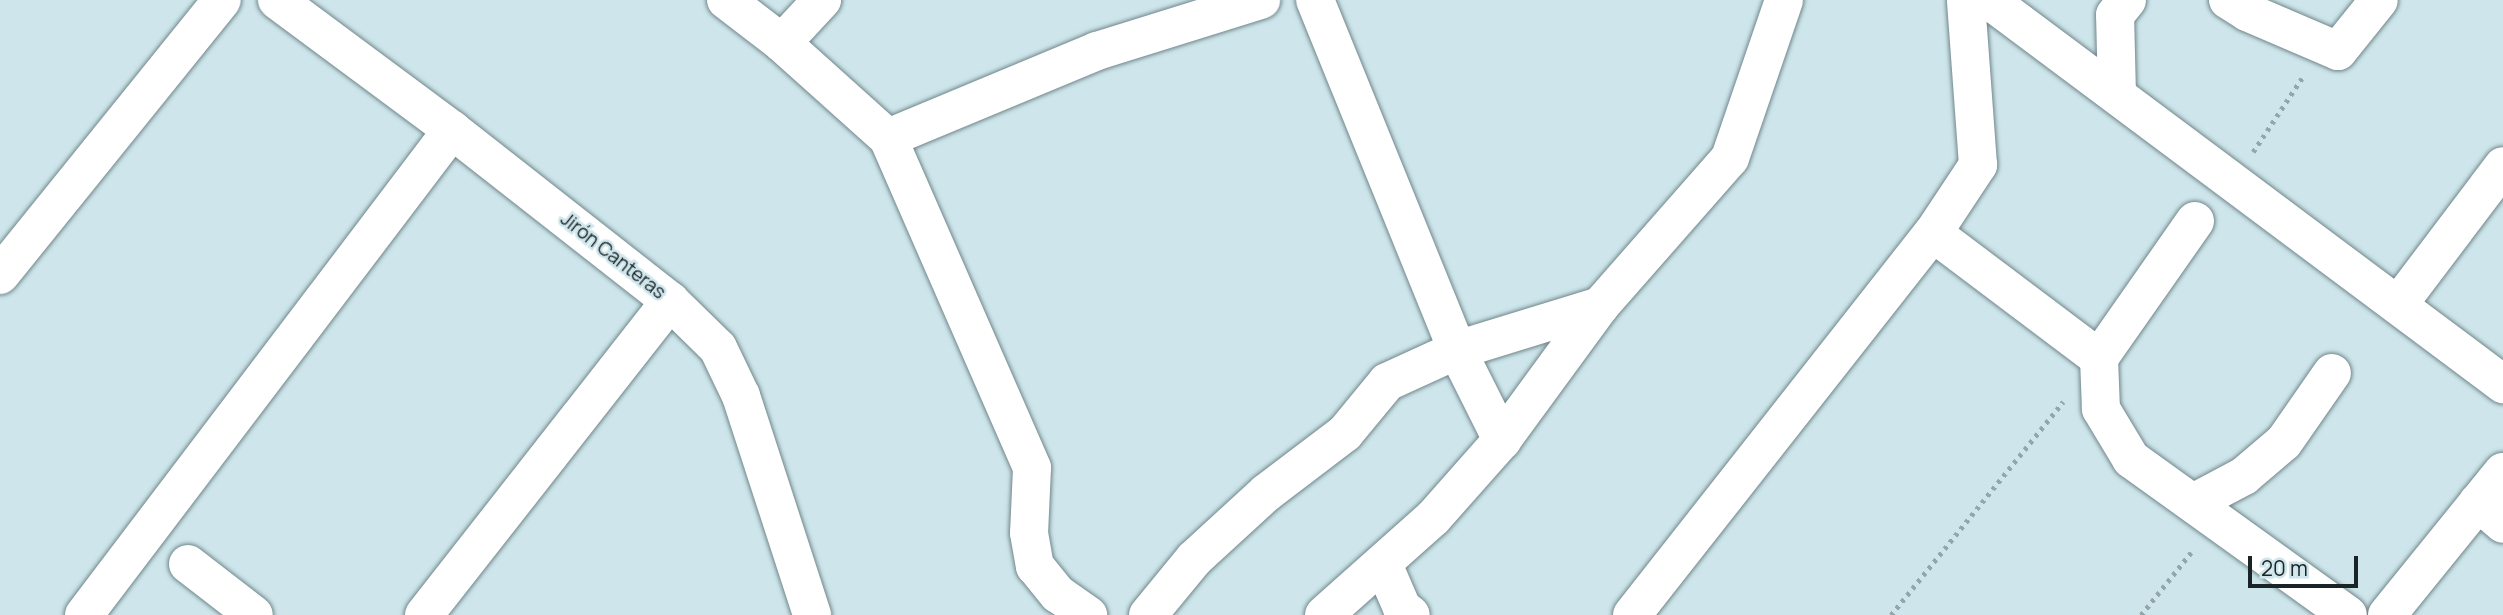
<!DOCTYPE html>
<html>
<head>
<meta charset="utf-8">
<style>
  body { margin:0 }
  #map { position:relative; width:2503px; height:615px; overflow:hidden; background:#cee6eb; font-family:Manrope,sans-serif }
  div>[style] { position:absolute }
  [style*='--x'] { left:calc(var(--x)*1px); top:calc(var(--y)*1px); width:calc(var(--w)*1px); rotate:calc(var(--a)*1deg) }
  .path>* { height:4.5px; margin-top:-2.25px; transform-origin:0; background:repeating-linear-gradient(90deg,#93a6aa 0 3.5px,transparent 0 8.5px) }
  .roads { filter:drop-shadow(0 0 2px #70868b) drop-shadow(0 0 2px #70868b) }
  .minor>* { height:38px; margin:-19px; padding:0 19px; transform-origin:19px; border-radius:19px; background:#fff }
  span { translate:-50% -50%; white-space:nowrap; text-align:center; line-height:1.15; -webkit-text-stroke:5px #cee6eb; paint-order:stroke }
  .street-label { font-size:19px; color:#1a2325 }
  .scale { position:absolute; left:2248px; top:556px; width:110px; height:32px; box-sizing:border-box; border:4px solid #1a2325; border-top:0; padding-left:9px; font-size:21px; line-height:24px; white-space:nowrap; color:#1a2325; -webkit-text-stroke:5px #cee6eb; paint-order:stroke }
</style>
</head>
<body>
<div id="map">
  <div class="path">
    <i style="--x:2253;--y:152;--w:92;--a:-56.5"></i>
    <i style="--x:1891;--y:615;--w:274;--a:-51.1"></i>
    <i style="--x:2141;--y:615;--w:82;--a:-51.4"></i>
  </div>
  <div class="roads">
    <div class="minor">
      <i style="--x:277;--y:0;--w:218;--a:36.6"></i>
      <i style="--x:452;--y:130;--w:277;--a:38.1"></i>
      <i style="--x:670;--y:301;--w:67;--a:44.4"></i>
      <i style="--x:718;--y:348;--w:53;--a:64.4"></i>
      <i style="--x:741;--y:396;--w:230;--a:72"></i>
      <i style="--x:726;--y:0;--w:71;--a:37.5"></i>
      <i style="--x:782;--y:43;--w:142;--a:41.9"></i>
      <i style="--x:888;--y:138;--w:360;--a:66.4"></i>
      <i style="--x:1032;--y:468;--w:65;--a:92.6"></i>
      <i style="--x:1029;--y:533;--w:34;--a:80"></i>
      <i style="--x:1035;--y:566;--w:36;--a:51"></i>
      <i style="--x:1058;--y:594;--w:37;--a:35"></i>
      <i style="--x:1315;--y:0;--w:378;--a:67.9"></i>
      <i style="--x:1457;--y:350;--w:101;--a:63.4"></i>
      <i style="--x:1989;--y:0;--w:642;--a:36.76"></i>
      <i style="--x:2228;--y:0;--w:22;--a:32"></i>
      <i style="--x:2247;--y:12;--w:99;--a:23.2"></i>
      <i style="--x:2338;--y:51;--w:65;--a:-51.2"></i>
      <i style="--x:782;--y:43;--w:59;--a:-47.1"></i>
      <i style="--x:2117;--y:95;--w:80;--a:-91.4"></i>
      <i style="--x:2115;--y:15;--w:19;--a:-51"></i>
      <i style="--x:888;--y:138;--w:226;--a:-22.6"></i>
      <i style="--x:1097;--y:51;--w:172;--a:-17.3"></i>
      <i style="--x:2195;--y:221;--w:167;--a:125"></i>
      <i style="--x:2099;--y:358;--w:51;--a:87.8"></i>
      <i style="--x:2101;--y:409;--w:58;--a:59"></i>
      <i style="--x:2131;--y:459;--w:267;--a:35.7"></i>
      <i style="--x:1933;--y:233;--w:208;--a:37"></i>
      <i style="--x:0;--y:275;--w:353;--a:-51.1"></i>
      <i style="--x:2398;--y:305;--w:174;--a:-52.9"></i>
      <i style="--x:2478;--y:502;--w:33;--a:41"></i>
      <i style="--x:2193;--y:503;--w:58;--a:-27.9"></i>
      <i style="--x:2244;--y:476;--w:52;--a:-40.4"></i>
      <i style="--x:2284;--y:442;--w:84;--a:-55.2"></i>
      <i style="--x:188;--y:564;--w:83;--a:37.7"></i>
      <i style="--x:1383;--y:564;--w:48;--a:66.6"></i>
      <i style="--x:1402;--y:608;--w:11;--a:38"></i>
      <i style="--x:84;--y:615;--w:609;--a:-52.81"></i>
      <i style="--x:424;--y:615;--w:399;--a:-51.9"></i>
      <i style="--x:1148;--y:615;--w:72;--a:-50.6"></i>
      <i style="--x:1194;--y:559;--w:98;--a:-42.5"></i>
      <i style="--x:1266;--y:493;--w:99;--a:-37.2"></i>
      <i style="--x:1345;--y:433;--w:66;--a:-50.5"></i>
      <i style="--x:1387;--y:382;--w:77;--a:-24.6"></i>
      <i style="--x:1457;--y:350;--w:150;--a:-17.1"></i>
      <i style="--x:1324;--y:615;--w:146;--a:-41.7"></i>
      <i style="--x:1433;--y:518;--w:104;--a:-48.5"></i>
      <i style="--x:1502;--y:440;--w:166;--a:-53.8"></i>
      <i style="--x:1600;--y:306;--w:197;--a:-48.7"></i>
      <i style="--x:1730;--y:158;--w:167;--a:-71.1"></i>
      <i style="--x:1632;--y:615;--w:486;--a:-51.8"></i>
      <i style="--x:1933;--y:233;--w:82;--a:-56.5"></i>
      <i style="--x:1978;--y:165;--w:165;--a:-94.2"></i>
      <i style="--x:2387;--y:615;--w:184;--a:-51"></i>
    </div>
  </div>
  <div class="street-label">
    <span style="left:613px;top:256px;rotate:38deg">Jirón Canteras</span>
  </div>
  <div class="scale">20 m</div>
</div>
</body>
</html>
